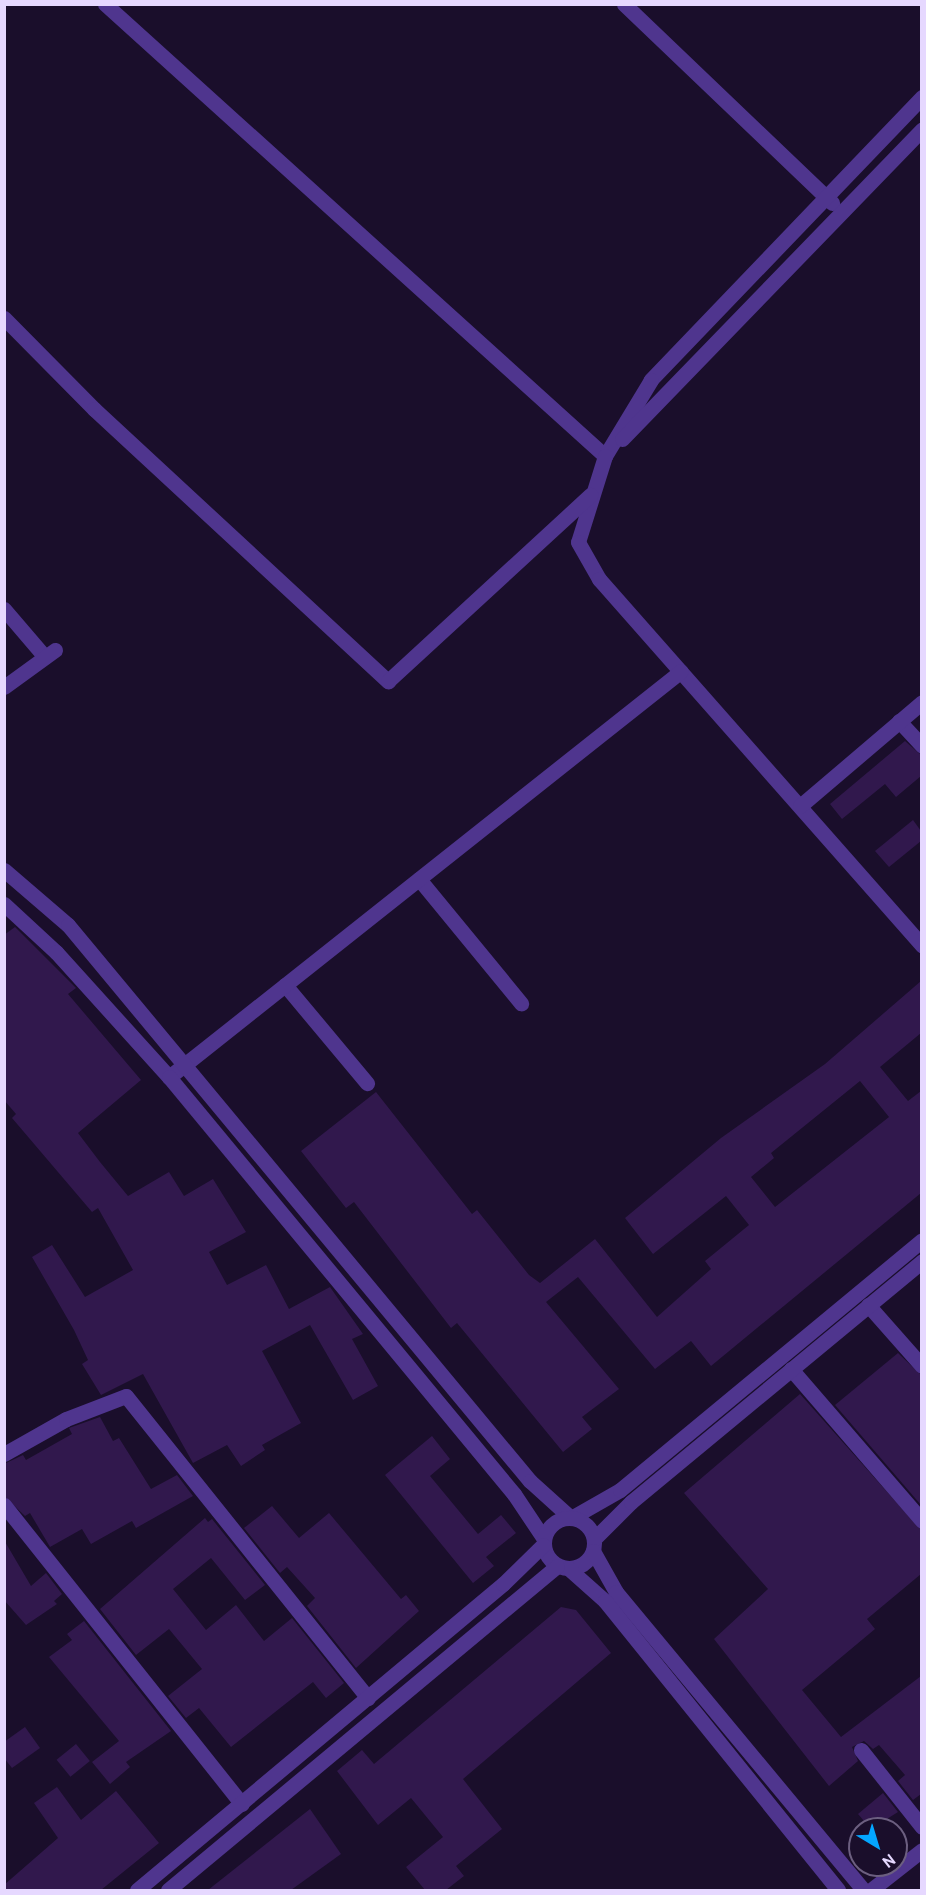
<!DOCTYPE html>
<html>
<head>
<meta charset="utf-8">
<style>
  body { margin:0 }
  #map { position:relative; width:926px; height:1895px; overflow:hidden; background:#1a0e2b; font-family:Overpass,sans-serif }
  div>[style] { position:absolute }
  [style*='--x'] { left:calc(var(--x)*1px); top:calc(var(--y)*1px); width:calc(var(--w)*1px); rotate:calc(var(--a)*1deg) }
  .building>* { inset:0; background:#31184d; transform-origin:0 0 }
  .minor>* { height:15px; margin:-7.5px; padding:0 7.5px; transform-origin:7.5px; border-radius:7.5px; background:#4f358e }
  .tertiary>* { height:15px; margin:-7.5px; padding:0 7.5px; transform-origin:7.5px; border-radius:7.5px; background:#4f358e }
  .tertiary>.ring { margin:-7.5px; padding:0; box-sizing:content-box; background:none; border:15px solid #4f358e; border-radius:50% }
  span { translate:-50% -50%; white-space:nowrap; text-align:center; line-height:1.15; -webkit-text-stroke:4.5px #1a0e2b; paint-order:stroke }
  .frame { position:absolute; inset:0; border:6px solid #e6d8ff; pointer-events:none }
  .north { position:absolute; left:848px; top:1817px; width:60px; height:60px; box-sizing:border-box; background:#1a0e2b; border:2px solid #6c5f80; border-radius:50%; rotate:142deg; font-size:16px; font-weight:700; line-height:24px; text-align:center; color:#e6d8ff }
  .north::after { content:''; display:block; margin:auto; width:21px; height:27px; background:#04a6ff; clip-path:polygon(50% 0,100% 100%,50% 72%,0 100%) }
</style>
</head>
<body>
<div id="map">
  <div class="building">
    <i style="clip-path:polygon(905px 741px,921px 755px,921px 776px,896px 797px,885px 784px,842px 819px,830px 804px)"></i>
    <i style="clip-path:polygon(913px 820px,921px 831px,921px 841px,889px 867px,875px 851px)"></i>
    <i style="clip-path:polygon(15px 927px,76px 988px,68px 994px,141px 1080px,78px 1133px,100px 1162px,128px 1196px,169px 1172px,184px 1196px,213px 1179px,246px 1232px,209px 1252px,227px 1285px,266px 1265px,289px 1309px,330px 1287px,363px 1334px,352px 1339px,378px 1386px,353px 1400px,310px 1325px,262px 1351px,301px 1423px,262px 1445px,265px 1450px,241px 1466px,227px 1445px,193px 1463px,143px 1374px,101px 1395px,82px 1364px,88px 1360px,74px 1330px,32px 1257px,52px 1245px,85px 1297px,133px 1270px,98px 1208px,92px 1212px,12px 1118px,16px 1114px,4px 1100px,4px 935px)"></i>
    <i style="clip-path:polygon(evenodd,921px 981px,921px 1033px,880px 1067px,908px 1101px,921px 1091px,921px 1193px,711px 1366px,691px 1341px,655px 1369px,578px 1277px,546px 1302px,619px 1389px,582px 1417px,592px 1429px,563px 1452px,457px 1323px,451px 1328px,354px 1202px,346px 1208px,301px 1151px,376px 1092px,472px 1214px,477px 1210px,529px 1275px,540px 1283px,595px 1239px,657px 1317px,711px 1269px,705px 1261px,749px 1225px,726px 1196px,653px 1254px,625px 1218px,721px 1138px,825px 1064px,921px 981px,860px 1081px,889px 1117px,775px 1207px,751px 1177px,774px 1158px,771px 1153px,860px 1081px)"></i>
    <i style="clip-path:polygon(898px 1353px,921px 1375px,921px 1505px,835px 1405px)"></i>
    <i style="clip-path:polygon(800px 1394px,921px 1530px,921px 1574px,867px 1619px,875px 1629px,802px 1690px,841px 1737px,921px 1676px,921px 1794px,913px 1800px,898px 1781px,905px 1775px,879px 1745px,873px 1749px,864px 1741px,852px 1747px,858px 1761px,829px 1786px,714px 1639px,768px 1589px,684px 1493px)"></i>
    <i style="clip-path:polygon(100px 1417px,113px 1441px,119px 1438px,151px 1489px,177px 1475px,193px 1496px,136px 1528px,132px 1521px,91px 1544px,82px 1529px,50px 1547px,30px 1513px,25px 1516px,4px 1496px,4px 1464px,23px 1455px,26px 1460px,72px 1434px,69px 1428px)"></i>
    <i style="clip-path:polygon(432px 1436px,450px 1459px,430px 1476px,478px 1534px,501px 1515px,516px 1533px,486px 1557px,494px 1566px,473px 1583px,385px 1475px)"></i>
    <i style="clip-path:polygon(272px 1506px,299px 1538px,329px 1513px,401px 1599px,406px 1595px,419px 1611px,356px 1668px,307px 1606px,315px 1598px,287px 1567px,280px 1573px,244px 1528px)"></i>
    <i style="clip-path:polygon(205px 1518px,208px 1522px,212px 1519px,265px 1585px,245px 1600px,211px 1558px,173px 1589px,206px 1630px,236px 1605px,264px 1641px,292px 1618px,344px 1683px,326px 1698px,313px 1682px,231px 1747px,199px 1708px,186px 1718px,168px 1696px,202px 1669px,169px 1629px,136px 1655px,100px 1609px)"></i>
    <i style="clip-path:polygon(4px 1540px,31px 1586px,46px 1573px,62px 1594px,54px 1601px,57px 1604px,26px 1625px,4px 1600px)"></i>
    <i style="clip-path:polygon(561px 1607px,576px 1610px,611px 1653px,463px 1779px,502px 1829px,456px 1866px,464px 1876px,446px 1890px,425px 1890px,406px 1867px,443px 1837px,411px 1798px,378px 1825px,337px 1771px,362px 1750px,374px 1764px)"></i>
    <i style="clip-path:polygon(84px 1621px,171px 1731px,126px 1762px,130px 1767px,110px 1784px,92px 1762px,119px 1741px,49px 1657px,72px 1640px,67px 1634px)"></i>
    <i style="clip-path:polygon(25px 1727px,40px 1748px,12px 1768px,4px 1758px,4px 1742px)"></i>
    <i style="left:76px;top:1744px;width:22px;height:25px;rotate:51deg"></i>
    <i style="clip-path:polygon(57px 1787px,81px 1820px,116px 1791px,159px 1843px,101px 1890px,4px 1890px,4px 1885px,58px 1838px,34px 1803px)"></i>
    <i style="clip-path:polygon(883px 1793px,898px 1812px,871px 1829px,858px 1814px)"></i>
    <i style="clip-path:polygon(310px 1809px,341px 1854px,291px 1890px,208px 1890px)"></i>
  </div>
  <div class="minor">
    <i style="--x:105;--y:4;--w:674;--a:42.11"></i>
    <i style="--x:624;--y:4;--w:288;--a:43.7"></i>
    <i style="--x:922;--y:97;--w:392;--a:133.8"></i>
    <i style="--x:651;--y:380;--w:89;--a:121.2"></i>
    <i style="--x:605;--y:456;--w:90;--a:107.4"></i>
    <i style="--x:578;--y:542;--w:43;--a:60.4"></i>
    <i style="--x:599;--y:579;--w:489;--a:48.6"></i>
    <i style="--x:4;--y:318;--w:128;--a:45.3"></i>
    <i style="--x:94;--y:409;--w:401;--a:42.8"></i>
    <i style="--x:388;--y:681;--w:275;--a:-42.6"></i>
    <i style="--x:622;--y:439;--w:431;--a:-45.9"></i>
    <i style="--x:4;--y:609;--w:63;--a:49.5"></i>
    <i style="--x:4;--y:687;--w:63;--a:-36"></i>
    <i style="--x:899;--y:721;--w:34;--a:47"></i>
    <i style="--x:800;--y:806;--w:160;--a:-40.4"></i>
    <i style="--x:419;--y:879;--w:161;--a:50.6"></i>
    <i style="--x:285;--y:985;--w:128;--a:50.1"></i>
    <i style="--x:169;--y:1077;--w:653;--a:-38.41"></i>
    <i style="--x:868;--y:1305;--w:81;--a:48.5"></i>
    <i style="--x:791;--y:1369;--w:201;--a:49.2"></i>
    <i style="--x:4;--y:1454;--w:71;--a:-29.4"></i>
    <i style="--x:66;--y:1419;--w:64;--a:-21"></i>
    <i style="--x:126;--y:1396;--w:387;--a:51.3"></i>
    <i style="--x:4;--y:1505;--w:382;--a:51.5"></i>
    <i style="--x:861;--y:1750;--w:98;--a:51.6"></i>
    <i style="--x:871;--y:1890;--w:65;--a:-38.1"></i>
  </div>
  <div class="tertiary">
    <i style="--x:4;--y:870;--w:84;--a:40.7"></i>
    <i style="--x:68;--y:925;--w:723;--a:50.28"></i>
    <i style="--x:530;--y:1481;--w:55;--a:42.1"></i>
    <i style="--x:571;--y:1518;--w:56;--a:-29.7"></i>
    <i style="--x:620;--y:1490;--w:392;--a:-39.6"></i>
    <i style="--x:4;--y:904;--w:71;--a:42.7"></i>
    <i style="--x:56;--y:952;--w:169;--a:47.9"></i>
    <i style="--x:169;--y:1077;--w:541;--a:50.4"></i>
    <i style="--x:514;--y:1494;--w:54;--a:56.3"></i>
    <i class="ring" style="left:544px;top:1518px;width:35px;height:35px"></i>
    <i style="--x:594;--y:1539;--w:52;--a:-45"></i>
    <i style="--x:631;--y:1502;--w:378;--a:-39.6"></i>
    <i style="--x:593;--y:1551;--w:47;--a:60.7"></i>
    <i style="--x:616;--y:1592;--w:387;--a:50.3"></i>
    <i style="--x:568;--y:1568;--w:50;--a:41.7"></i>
    <i style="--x:605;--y:1601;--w:371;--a:51.1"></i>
    <i style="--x:137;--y:1890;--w:477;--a:-39.9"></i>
    <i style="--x:503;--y:1584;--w:56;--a:-44.3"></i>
    <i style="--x:168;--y:1890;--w:506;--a:-39.79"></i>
  </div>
  <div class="frame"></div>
  <div class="north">N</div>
</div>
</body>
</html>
